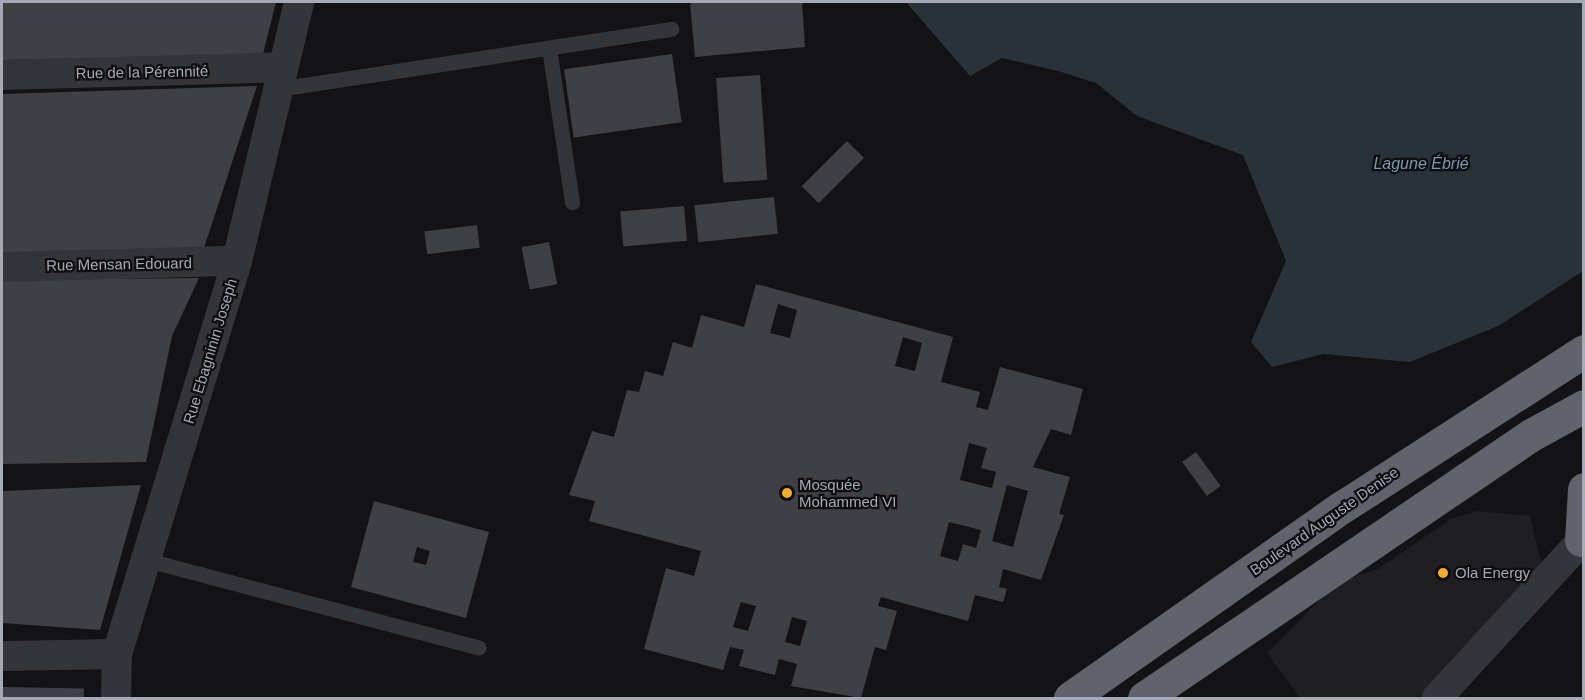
<!DOCTYPE html>
<html>
<head>
<meta charset="utf-8">
<style>
  body { margin:0 }
  #map { position:relative; width:1585px; height:700px; overflow:hidden; background:#131315; font-family:Arial,sans-serif }
  div>[style] { position:absolute }
  [style*='--x'] { left:calc(var(--x)*1px); top:calc(var(--y)*1px); width:calc(var(--w)*1px); rotate:calc(var(--a)*1deg) }
  .built>* { inset:0; background:#1f1f22 }
  .water>* { inset:0; background:#2a3239 }
  .building>* { inset:0; background:#3f4045; transform-origin:0 0 }
  .lane>* { height:15px; margin:-7.5px; padding:0 7.5px; transform-origin:7.5px; border-radius:7.5px; background:#34353a }
  .street>* { height:30px; margin:-15px; padding:0 15px; transform-origin:15px; border-radius:15px; background:#34353a }
  .highway>* { height:33px; margin:-16.5px; padding:0 16.5px; transform-origin:16.5px; border-radius:16.5px; background:#60636b }
  .dots>* { width:16px; height:16px; translate:-50% -50%; box-sizing:border-box; border:3px solid #0e0e10; border-radius:50% }
  span { translate:-50% -50%; white-space:nowrap; text-align:center; line-height:1.15; -webkit-text-stroke:4.5px #0e0e10; paint-order:stroke }
  .street-label { font-size:15px; color:#a5aab6 }
  .poi-label { font-size:15px; color:#a5aab6 }
  .left { translate:0 -50%; text-align:left }
  .water-label { font-size:16px; color:#7c98b1; font-style:italic }
  .frame { position:absolute; inset:0; border:3px solid #a5aab6; pointer-events:none }
</style>
</head>
<body>
<div id="map">
  <div class="built">
    <i style="clip-path:polygon(1477px 511px,1530px 516px,1541px 563px,1425px 698px,1300px 698px,1267px 653px,1338px 581px,1378px 569px,1451px 519px)"></i>
  </div>
  <div class="water">
    <i style="clip-path:polygon(906px 2px,1583px 2px,1583px 271px,1498px 326px,1410px 362px,1323px 354px,1272px 367px,1251px 342px,1286px 261px,1243px 155px,1137px 116px,1096px 83px,1058px 71px,1002px 58px,970px 76px)"></i>
  </div>
  <div class="building">
    <i style="clip-path:polygon(2px 2px,276px 2px,263px 54px,2px 60px)"></i>
    <i style="clip-path:polygon(690px 2px,802px 2px,805px 47px,695px 57px)"></i>
    <i style="left:672px;top:54px;width:69px;height:109px;rotate:82deg"></i>
    <i style="left:760px;top:75px;width:105px;height:44px;rotate:86deg"></i>
    <i style="clip-path:polygon(257px 86px,203px 251px,2px 256px,2px 94px)"></i>
    <i style="left:847px;top:141px;width:24px;height:64px;rotate:45deg"></i>
    <i style="left:774px;top:197px;width:37px;height:80px;rotate:84deg"></i>
    <i style="left:684px;top:206px;width:35px;height:64px;rotate:85deg"></i>
    <i style="left:477px;top:225px;width:23px;height:53px;rotate:83deg"></i>
    <i style="left:549px;top:242px;width:43px;height:28px;rotate:79deg"></i>
    <i style="clip-path:polygon(199px 278px,172px 336px,146px 462px,2px 464px,2px 280px)"></i>
    <i style="clip-path:polygon(evenodd,756px 284px,953px 337px,941px 382px,980px 392px,976px 407px,988px 410px,1000px 367px,1083px 389px,1071px 435px,1051px 429px,1033px 467px,1070px 477px,1059px 514px,1064px 515px,1041px 580px,1003px 569px,999px 587px,1007px 589px,1003px 602px,975px 595px,968px 621px,881px 597px,878px 606px,897px 611px,886px 650px,875px 647px,861px 698px,791px 686px,797px 664px,779px 659px,775px 675px,739px 666px,744px 650px,730px 647px,723px 670px,644px 649px,666px 568px,694px 576px,701px 551px,589px 521px,595px 501px,569px 495px,592px 431px,614px 437px,627px 390px,639px 392px,645px 371px,663px 376px,673px 342px,692px 348px,701px 315px,744px 327px,756px 284px,778px 304px,797px 310px,790px 338px,770px 333px,778px 304px,756px 284px,903px 337px,922px 343px,915px 371px,895px 366px,903px 337px,756px 284px,969px 443px,987px 448px,981px 468px,996px 472px,992px 488px,960px 480px,969px 443px,756px 284px,1007px 485px,1028px 491px,1013px 547px,992px 541px,1007px 485px,756px 284px,949px 522px,981px 530px,976px 548px,963px 544px,958px 561px,940px 556px,949px 522px,756px 284px,741px 602px,756px 606px,748px 631px,733px 627px,741px 602px,756px 284px,792px 617px,807px 621px,800px 646px,785px 642px,792px 617px)"></i>
    <i style="left:1196px;top:452px;width:42px;height:17px;rotate:54deg"></i>
    <i style="clip-path:polygon(141px 485px,100px 630px,2px 623px,2px 491px)"></i>
    <i style="clip-path:polygon(evenodd,374px 501px,489px 532px,466px 618px,351px 587px,374px 501px,417px 547px,430px 551px,426px 565px,413px 562px,417px 547px)"></i>
    <i style="left:2px;top:687px;width:82px;height:11px;rotate:1deg"></i>
  </div>
  <div class="lane">
    <i style="--x:549;--y:48;--w:156;--a:81.5"></i>
    <i style="--x:278;--y:89;--w:398;--a:-8.7"></i>
    <i style="--x:147;--y:560;--w:343;--a:14.8"></i>
  </div>
  <div class="street">
    <i style="--x:2;--y:75;--w:281;--a:-1.6"></i>
    <i style="--x:2;--y:267;--w:235;--a:-1.5"></i>
    <i style="--x:2;--y:656;--w:115;--a:-1"></i>
    <i style="--x:116;--y:698;--w:44;--a:-88.7"></i>
    <i style="--x:117;--y:654;--w:411;--a:-73"></i>
    <i style="--x:237;--y:261;--w:266;--a:-76.5"></i>
    <i style="--x:1437;--y:698;--w:217;--a:-47.4"></i>
  </div>
  <div class="highway">
    <i style="--x:1581;--y:540;--w:51;--a:-86.6"></i>
    <i style="--x:1070;--y:698;--w:332;--a:-35.1"></i>
    <i style="--x:1342;--y:507;--w:288;--a:-32.8"></i>
    <i style="--x:1144;--y:698;--w:468;--a:-34.2"></i>
    <i style="--x:1531;--y:435;--w:60;--a:-28.7"></i>
  </div>
  <div class="dots">
    <i style="left:787px;top:493px;background:#f2af2f"></i>
    <i style="left:1443px;top:573px;background:#f2af2f"></i>
  </div>
  <div class="street-label">
    <span style="left:142px;top:72px;rotate:-1deg">Rue de la Pérennité</span>
    <span style="left:119px;top:264px;rotate:-1deg">Rue Mensan Edouard</span>
    <span style="left:210px;top:351px;rotate:-73deg">Rue Ebagninin Joseph</span>
    <span style="left:1324px;top:521px;rotate:-35deg">Boulevard Auguste Denise</span>
  </div>
  <div class="poi-label">
    <span class="left" style="left:799px;top:493px">Mosquée<br>Mohammed VI</span>
    <span class="left" style="left:1455px;top:573px">Ola Energy</span>
  </div>
  <div class="water-label">
    <span style="left:1421px;top:164px">Lagune Ébrié</span>
  </div>
  <div class="frame"></div>
</div>
</body>
</html>
